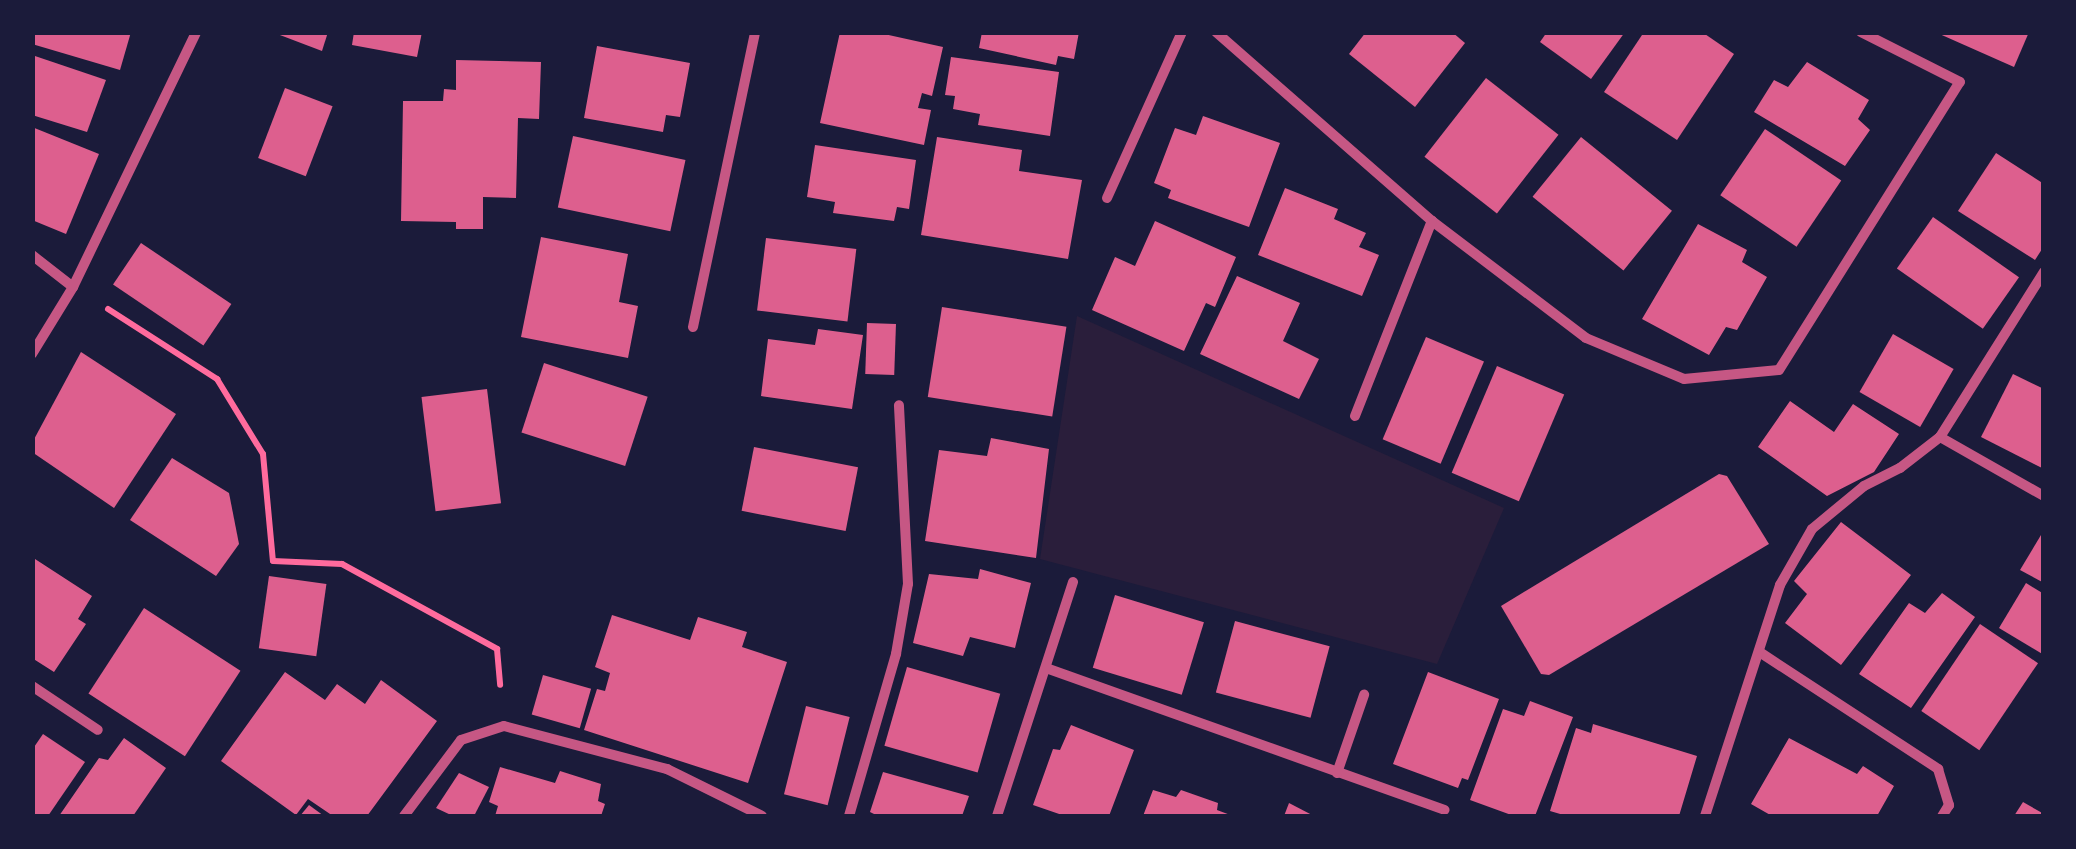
<!DOCTYPE html>
<html>
<head>
<meta charset="utf-8">
<style>
  body { margin:0 }
  #map { position:relative; width:2076px; height:849px; overflow:hidden; background:#1b1b3a; font-family:"Roboto Serif",serif }
  div>[style] { position:absolute }
  [style*='--x'] { left:calc(var(--x)*1px); top:calc(var(--y)*1px); width:calc(var(--w)*1px); rotate:calc(var(--a)*1deg) }
  .green>* { inset:0; background:#2a1e3b }
  .building>* { inset:0; background:#dd5f8e; transform-origin:0 0 }
  .path>* { height:6px; margin:-3px; padding:0 3px; transform-origin:3px; border-radius:3px; background:#ff6b9d }
  .minor>* { height:10px; margin:-5px; padding:0 5px; transform-origin:5px; border-radius:5px; background:#c65784 }
  span { translate:-50% -50%; white-space:nowrap; text-align:center; line-height:1.15; -webkit-text-stroke:10px #1b1b3a; paint-order:stroke }
  .frame { position:absolute; inset:0; border:35px solid #1b1b3a; pointer-events:none }
</style>
</head>
<body>
<div id="map">
  <div class="green">
    <i style="clip-path:polygon(1077px 316px,1504px 508px,1437px 664px,1040px 559px)"></i>
  </div>
  <div class="building">
    <i style="clip-path:polygon(32px 32px,131px 32px,120px 70px,32px 44px)"></i>
    <i style="clip-path:polygon(272px 32px,328px 32px,322px 51px)"></i>
    <i style="clip-path:polygon(354px 32px,422px 32px,417px 57px,352px 45px)"></i>
    <i style="clip-path:polygon(840px 32px,875px 32px,943px 47px,932px 96px,922px 93px,918px 108px,931px 110px,924px 145px,820px 123px)"></i>
    <i style="clip-path:polygon(982px 32px,1079px 32px,1074px 59px,1058px 56px,1056px 65px,979px 48px)"></i>
    <i style="clip-path:polygon(1366px 32px,1452px 32px,1465px 43px,1415px 107px,1349px 54px)"></i>
    <i style="clip-path:polygon(1547px 32px,1625px 32px,1591px 79px,1540px 42px)"></i>
    <i style="clip-path:polygon(1644px 32px,1702px 32px,1734px 54px,1677px 140px,1604px 92px)"></i>
    <i style="clip-path:polygon(1935px 32px,2029px 32px,2014px 67px)"></i>
    <i style="clip-path:polygon(597px 46px,690px 63px,680px 117px,666px 115px,663px 132px,584px 118px)"></i>
    <i style="clip-path:polygon(32px 55px,106px 80px,87px 132px,32px 115px)"></i>
    <i style="clip-path:polygon(951px 57px,1059px 72px,1050px 136px,978px 125px,980px 114px,953px 109px,955px 96px,945px 95px)"></i>
    <i style="clip-path:polygon(456px 60px,541px 62px,539px 119px,518px 118px,516px 198px,483px 197px,483px 229px,456px 229px,456px 222px,401px 221px,403px 101px,443px 101px,444px 89px,456px 90px)"></i>
    <i style="clip-path:polygon(1807px 62px,1869px 100px,1858px 119px,1870px 130px,1845px 166px,1754px 112px,1774px 80px,1788px 87px)"></i>
    <i style="left:1486px;top:78px;width:92px;height:100px;rotate:38deg"></i>
    <i style="left:285px;top:88px;width:51px;height:75px;rotate:21deg"></i>
    <i style="clip-path:polygon(1203px 116px,1280px 143px,1249px 227px,1168px 198px,1171px 190px,1154px 183px,1175px 128px,1196px 135px)"></i>
    <i style="clip-path:polygon(32px 127px,99px 154px,66px 234px,32px 220px)"></i>
    <i style="left:1765px;top:129px;width:92px;height:80px;rotate:34deg"></i>
    <i style="left:573px;top:136px;width:115px;height:73px;rotate:12deg"></i>
    <i style="clip-path:polygon(937px 137px,1022px 150px,1019px 171px,1082px 180px,1068px 259px,921px 235px)"></i>
    <i style="left:1581px;top:137px;width:117px;height:77px;rotate:39deg"></i>
    <i style="clip-path:polygon(815px 145px,916px 160px,909px 209px,897px 207px,894px 221px,833px 213px,835px 202px,807px 197px)"></i>
    <i style="clip-path:polygon(1996px 153px,2044px 184px,2044px 246px,2035px 260px,1958px 211px)"></i>
    <i style="clip-path:polygon(1285px 188px,1338px 209px,1334px 219px,1366px 233px,1359px 247px,1379px 255px,1362px 296px,1258px 255px)"></i>
    <i style="left:1933px;top:217px;width:105px;height:63px;rotate:35deg"></i>
    <i style="clip-path:polygon(1155px 221px,1236px 257px,1215px 307px,1206px 303px,1184px 351px,1092px 310px,1115px 257px,1135px 266px)"></i>
    <i style="clip-path:polygon(1698px 224px,1747px 250px,1742px 262px,1767px 277px,1737px 330px,1726px 327px,1709px 355px,1642px 319px)"></i>
    <i style="clip-path:polygon(541px 237px,628px 254px,619px 302px,638px 306px,628px 358px,521px 337px)"></i>
    <i style="left:766px;top:238px;width:91px;height:73px;rotate:7deg"></i>
    <i style="left:141px;top:243px;width:109px;height:50px;rotate:34deg"></i>
    <i style="clip-path:polygon(1237px 276px,1300px 303px,1283px 341px,1319px 359px,1299px 399px,1200px 354px)"></i>
    <i style="left:942px;top:307px;width:126px;height:91px;rotate:9deg"></i>
    <i style="left:867px;top:323px;width:29px;height:51px;rotate:2deg"></i>
    <i style="clip-path:polygon(818px 329px,863px 335px,852px 409px,761px 396px,768px 339px,815px 345px)"></i>
    <i style="left:1893px;top:334px;width:70px;height:67px;rotate:30deg"></i>
    <i style="left:1426px;top:337px;width:63px;height:111px;rotate:23deg"></i>
    <i style="clip-path:polygon(81px 352px,176px 414px,114px 508px,32px 452px,32px 443px)"></i>
    <i style="left:544px;top:363px;width:109px;height:73px;rotate:18deg"></i>
    <i style="left:1497px;top:366px;width:73px;height:116px;rotate:23deg"></i>
    <i style="clip-path:polygon(2013px 374px,2044px 389px,2044px 469px,1981px 437px)"></i>
    <i style="left:487px;top:389px;width:115px;height:66px;rotate:83deg"></i>
    <i style="clip-path:polygon(1790px 401px,1834px 432px,1853px 404px,1899px 434px,1874px 472px,1827px 496px,1758px 447px)"></i>
    <i style="clip-path:polygon(991px 438px,1049px 449px,1036px 558px,925px 541px,939px 450px,987px 456px)"></i>
    <i style="left:754px;top:447px;width:106px;height:65px;rotate:11deg"></i>
    <i style="clip-path:polygon(172px 458px,229px 493px,239px 544px,216px 576px,130px 520px)"></i>
    <i style="clip-path:polygon(1719px 474px,1727px 476px,1769px 544px,1549px 675px,1541px 674px,1501px 606px)"></i>
    <i style="clip-path:polygon(1841px 522px,1911px 575px,1841px 665px,1785px 623px,1807px 594px,1794px 581px)"></i>
    <i style="clip-path:polygon(2044px 530px,2044px 583px,2020px 570px)"></i>
    <i style="clip-path:polygon(35px 559px,92px 596px,78px 619px,86px 624px,54px 672px,32px 658px)"></i>
    <i style="clip-path:polygon(980px 569px,1031px 583px,1015px 648px,970px 637px,963px 656px,913px 643px,929px 574px,978px 579px)"></i>
    <i style="left:269px;top:576px;width:58px;height:73px;rotate:8deg"></i>
    <i style="clip-path:polygon(2026px 583px,2044px 594px,2044px 655px,1999px 628px)"></i>
    <i style="clip-path:polygon(1942px 593px,1975px 617px,1911px 708px,1859px 674px,1909px 603px,1925px 613px)"></i>
    <i style="left:1115px;top:595px;width:93px;height:76px;rotate:17deg"></i>
    <i style="left:144px;top:608px;width:115px;height:102px;rotate:33deg"></i>
    <i style="clip-path:polygon(612px 615px,690px 640px,698px 617px,747px 632px,742px 647px,787px 662px,748px 783px,584px 730px,597px 689px,605px 691px,610px 673px,595px 667px)"></i>
    <i style="left:1235px;top:621px;width:98px;height:74px;rotate:15deg"></i>
    <i style="left:1980px;top:624px;width:70px;height:105px;rotate:34deg"></i>
    <i style="left:907px;top:667px;width:97px;height:82px;rotate:16deg"></i>
    <i style="clip-path:polygon(285px 672px,325px 700px,337px 684px,365px 704px,381px 680px,437px 721px,367px 816px,333px 816px,308px 799px,296px 815px,221px 761px)"></i>
    <i style="clip-path:polygon(1428px 672px,1499px 699px,1468px 780px,1462px 778px,1458px 788px,1393px 764px)"></i>
    <i style="left:543px;top:675px;width:50px;height:41px;rotate:16deg"></i>
    <i style="clip-path:polygon(1530px 701px,1573px 717px,1535px 816px,1514px 816px,1470px 800px,1503px 709px,1524px 716px)"></i>
    <i style="left:806px;top:706px;width:45px;height:91px;rotate:14deg"></i>
    <i style="clip-path:polygon(1593px 724px,1697px 756px,1679px 816px,1567px 816px,1550px 811px,1576px 728px,1591px 733px)"></i>
    <i style="clip-path:polygon(1071px 725px,1134px 750px,1109px 816px,1065px 816px,1033px 805px,1053px 749px,1060px 750px)"></i>
    <i style="clip-path:polygon(43px 734px,85px 762px,48px 816px,32px 816px,32px 750px)"></i>
    <i style="clip-path:polygon(124px 738px,166px 768px,133px 816px,59px 816px,99px 758px,108px 760px)"></i>
    <i style="clip-path:polygon(1789px 738px,1857px 774px,1863px 766px,1894px 786px,1877px 816px,1772px 816px,1751px 804px)"></i>
    <i style="clip-path:polygon(500px 767px,555px 783px,560px 771px,601px 784px,598px 801px,605px 804px,601px 816px,495px 816px,498px 806px,489px 802px)"></i>
    <i style="clip-path:polygon(883px 772px,969px 796px,962px 816px,878px 816px,870px 812px)"></i>
    <i style="clip-path:polygon(459px 773px,489px 787px,474px 816px,453px 816px,436px 808px)"></i>
    <i style="clip-path:polygon(1153px 790px,1176px 797px,1181px 790px,1218px 803px,1217px 810px,1233px 816px,1143px 816px)"></i>
    <i style="clip-path:polygon(2023px 802px,2044px 814px,2044px 816px,2014px 816px)"></i>
    <i style="clip-path:polygon(1289px 803px,1314px 816px,1284px 816px)"></i>
    <i style="clip-path:polygon(309px 805px,324px 816px,300px 816px)"></i>
  </div>
  <div class="path">
    <i style="--x:108;--y:309;--w:130;--a:32.7"></i>
    <i style="--x:217;--y:379;--w:88;--a:58.5"></i>
    <i style="--x:263;--y:454;--w:107;--a:84.7"></i>
    <i style="--x:273;--y:561;--w:69;--a:2.5"></i>
    <i style="--x:342;--y:564;--w:177;--a:28.7"></i>
    <i style="--x:497;--y:649;--w:36;--a:85"></i>
  </div>
  <div class="minor">
    <i style="--x:1216;--y:32;--w:287;--a:41.2"></i>
    <i style="--x:1432;--y:221;--w:193;--a:37.2"></i>
    <i style="--x:1586;--y:338;--w:106;--a:22.7"></i>
    <i style="--x:1684;--y:379;--w:95;--a:-5.4"></i>
    <i style="--x:1779;--y:370;--w:340;--a:-57.9"></i>
    <i style="--x:1960;--y:82;--w:111;--a:-153.2"></i>
    <i style="--x:1107;--y:198;--w:182;--a:-65.7"></i>
    <i style="--x:32;--y:255;--w:52;--a:38"></i>
    <i style="--x:693;--y:327;--w:301;--a:-78.1"></i>
    <i style="--x:32;--y:354;--w:79;--a:-58.5"></i>
    <i style="--x:73;--y:287;--w:283;--a:-64.2"></i>
    <i style="--x:1355;--y:416;--w:210;--a:-68.5"></i>
    <i style="--x:1940;--y:437;--w:120;--a:29.6"></i>
    <i style="--x:1761;--y:653;--w:212;--a:33.2"></i>
    <i style="--x:1938;--y:769;--w:38;--a:73"></i>
    <i style="--x:1949;--y:805;--w:13;--a:122"></i>
    <i style="--x:1046;--y:668;--w:423;--a:19.6"></i>
    <i style="--x:32;--y:686;--w:79;--a:33.7"></i>
    <i style="--x:1337;--y:773;--w:83;--a:-70.9"></i>
    <i style="--x:404;--y:816;--w:95;--a:-53.1"></i>
    <i style="--x:461;--y:740;--w:45;--a:-18"></i>
    <i style="--x:504;--y:726;--w:169;--a:14.8"></i>
    <i style="--x:667;--y:769;--w:106;--a:26.3"></i>
    <i style="--x:849;--y:816;--w:169;--a:-73.8"></i>
    <i style="--x:896;--y:654;--w:71;--a:-80.3"></i>
    <i style="--x:908;--y:584;--w:179;--a:-92.9"></i>
    <i style="--x:997;--y:816;--w:246;--a:-72"></i>
    <i style="--x:1705;--y:816;--w:243;--a:-72"></i>
    <i style="--x:1780;--y:585;--w:64;--a:-60.3"></i>
    <i style="--x:1812;--y:529;--w:67;--a:-39.6"></i>
    <i style="--x:1864;--y:486;--w:40;--a:-26.6"></i>
    <i style="--x:1900;--y:468;--w:51;--a:-37.8"></i>
    <i style="--x:1940;--y:437;--w:195;--a:-57.8"></i>
  </div>
  <div class="frame"></div>
</div>
</body>
</html>
